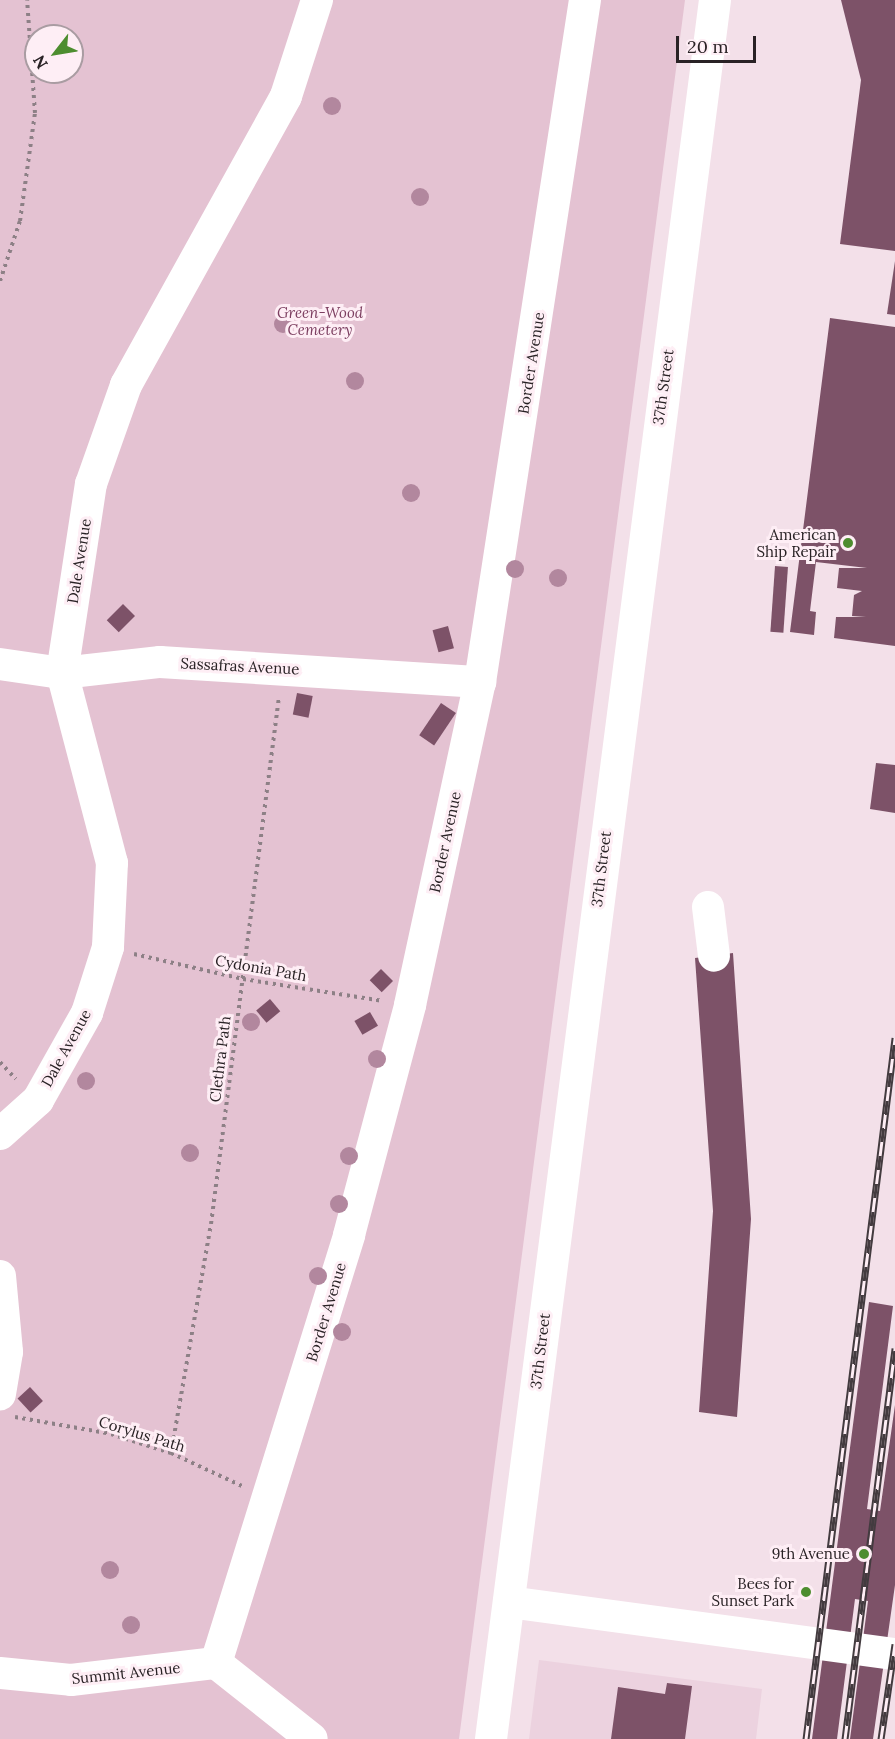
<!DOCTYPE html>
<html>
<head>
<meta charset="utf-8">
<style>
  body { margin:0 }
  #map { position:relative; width:895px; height:1739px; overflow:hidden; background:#f3e0e9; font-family:Lora,serif }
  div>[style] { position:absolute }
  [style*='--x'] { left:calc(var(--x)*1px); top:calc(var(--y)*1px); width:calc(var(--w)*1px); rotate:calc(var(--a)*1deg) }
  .built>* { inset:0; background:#ecd2df }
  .green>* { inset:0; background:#e4c2d2 }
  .building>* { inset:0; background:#7d5268; transform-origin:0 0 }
  .path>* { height:4px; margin-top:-2px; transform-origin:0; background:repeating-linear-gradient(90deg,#8d8086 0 3px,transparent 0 7.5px) }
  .minor>* { height:32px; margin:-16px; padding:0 16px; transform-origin:16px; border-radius:16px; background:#fff }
  .rail>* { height:7px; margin-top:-3.5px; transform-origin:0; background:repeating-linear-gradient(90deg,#feeef5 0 14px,#433b3f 0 28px); box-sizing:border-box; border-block:2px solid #433b3f }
  .trees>* { width:18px; height:18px; margin:-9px; border-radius:50%; background:#b2879e }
  .dots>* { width:16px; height:16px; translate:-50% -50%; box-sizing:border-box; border:3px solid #feeef5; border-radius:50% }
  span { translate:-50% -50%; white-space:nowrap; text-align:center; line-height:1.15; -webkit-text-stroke:6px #feeef5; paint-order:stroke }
  .park-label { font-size:15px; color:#7c3e60; font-style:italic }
  .street-label { font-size:15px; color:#292225 }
  .poi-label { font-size:15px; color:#292225 }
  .right { translate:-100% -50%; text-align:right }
  .north { position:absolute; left:24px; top:24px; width:60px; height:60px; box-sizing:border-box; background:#feeef5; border:2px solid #a99ca2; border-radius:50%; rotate:239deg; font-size:16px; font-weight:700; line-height:24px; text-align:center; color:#292225 }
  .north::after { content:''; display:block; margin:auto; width:21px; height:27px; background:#4d8d2f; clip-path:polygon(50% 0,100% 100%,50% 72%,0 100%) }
  .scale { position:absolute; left:676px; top:36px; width:80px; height:27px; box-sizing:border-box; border:3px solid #292225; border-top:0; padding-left:8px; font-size:18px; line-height:21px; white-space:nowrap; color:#292225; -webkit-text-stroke:4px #feeef5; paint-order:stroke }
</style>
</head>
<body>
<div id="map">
  <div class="built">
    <i style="clip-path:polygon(539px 1660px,762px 1689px,756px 1739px,529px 1739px)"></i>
  </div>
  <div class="green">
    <i style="clip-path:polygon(evenodd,0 0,685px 0,459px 1739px,0 1739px,0 0,36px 36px,72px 36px,72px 72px,36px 72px,36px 36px)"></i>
  </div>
  <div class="building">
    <i style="clip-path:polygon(841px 0,895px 0,895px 251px,840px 244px,861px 80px)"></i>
    <i style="clip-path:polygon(895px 261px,895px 315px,887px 314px)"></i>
    <i style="clip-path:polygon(830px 318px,895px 327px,895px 646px,834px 638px,836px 617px,866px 617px,852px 616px,854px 595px,862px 591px,837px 588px,839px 568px,867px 568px,816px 562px,810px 611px,816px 612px,814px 635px,790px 632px)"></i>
    <i style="left:775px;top:566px;width:13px;height:66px;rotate:4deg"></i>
    <i style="left:123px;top:604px;width:17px;height:23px;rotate:45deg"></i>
    <i style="left:448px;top:626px;width:23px;height:16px;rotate:75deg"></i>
    <i style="left:297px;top:693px;width:16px;height:22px;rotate:11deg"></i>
    <i style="left:441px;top:703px;width:18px;height:39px;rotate:34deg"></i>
    <i style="clip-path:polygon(876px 763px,895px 765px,895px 813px,870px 809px)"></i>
    <i style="clip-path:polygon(733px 953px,751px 1219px,737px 1417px,699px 1412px,713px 1211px,695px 958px)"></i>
    <i style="left:381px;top:969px;width:17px;height:16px;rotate:45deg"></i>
    <i style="left:270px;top:999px;width:16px;height:18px;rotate:50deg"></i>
    <i style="left:370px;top:1012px;width:16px;height:18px;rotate:60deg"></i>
    <i style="clip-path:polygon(869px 1302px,893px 1306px,867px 1509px,880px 1511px,895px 1405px,895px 1585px,873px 1739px,850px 1739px,868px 1601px,855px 1599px,837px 1739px,812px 1739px)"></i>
    <i style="left:30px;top:1387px;width:19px;height:17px;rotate:47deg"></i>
    <i style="clip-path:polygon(667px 1683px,692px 1686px,685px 1739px,611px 1739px,618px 1687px,665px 1694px)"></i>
  </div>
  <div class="path">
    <i style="--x:0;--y:281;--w:63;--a:-71.6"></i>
    <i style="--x:20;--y:221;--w:109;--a:-82.1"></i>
    <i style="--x:35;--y:113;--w:113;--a:-94"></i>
    <i style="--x:134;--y:954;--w:112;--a:12.9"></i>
    <i style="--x:243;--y:979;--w:142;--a:8.9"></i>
    <i style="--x:0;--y:1062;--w:23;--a:47"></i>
    <i style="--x:15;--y:1417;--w:97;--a:10"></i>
    <i style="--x:111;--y:1434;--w:63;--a:17.6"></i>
    <i style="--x:171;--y:1453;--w:78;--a:24.9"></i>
    <i style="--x:171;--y:1453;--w:232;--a:-80.1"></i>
    <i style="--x:211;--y:1224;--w:531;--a:-82.65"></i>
  </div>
  <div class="minor">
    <i style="--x:0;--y:664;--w:63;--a:8.3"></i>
    <i style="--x:62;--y:673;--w:99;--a:-6.4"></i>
    <i style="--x:160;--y:662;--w:321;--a:3.6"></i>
    <i style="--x:708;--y:907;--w:49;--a:83"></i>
    <i style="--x:0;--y:1134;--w:51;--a:-41.8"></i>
    <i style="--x:38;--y:1100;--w:100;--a:-60.6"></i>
    <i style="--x:87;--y:1013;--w:69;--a:-72.3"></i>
    <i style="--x:108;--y:947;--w:84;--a:-87.3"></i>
    <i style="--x:112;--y:863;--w:196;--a:-104.7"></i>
    <i style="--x:62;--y:673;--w:191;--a:-81.3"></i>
    <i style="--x:91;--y:484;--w:105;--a:-70.5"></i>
    <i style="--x:126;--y:385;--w:330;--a:-61"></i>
    <i style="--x:286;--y:96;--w:101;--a:-72.1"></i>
    <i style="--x:0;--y:1276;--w:76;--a:84.7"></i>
    <i style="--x:7;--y:1352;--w:43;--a:99.5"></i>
    <i style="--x:509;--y:1602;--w:389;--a:7.7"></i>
    <i style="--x:216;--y:1663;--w:448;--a:-72.7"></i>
    <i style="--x:349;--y:1235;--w:238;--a:-75.1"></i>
    <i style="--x:410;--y:1005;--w:330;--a:-77.8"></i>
    <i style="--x:480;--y:682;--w:690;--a:-81.25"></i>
    <i style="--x:216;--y:1663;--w:122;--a:38.4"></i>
    <i style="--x:0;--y:1673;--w:71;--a:5.6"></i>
    <i style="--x:71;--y:1680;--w:146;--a:-6.7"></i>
    <i style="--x:491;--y:1739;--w:1753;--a:-82.66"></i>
  </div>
  <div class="rail">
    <i style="--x:806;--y:1739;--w:707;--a:-82.76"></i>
    <i style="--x:845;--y:1739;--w:394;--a:-82.7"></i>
    <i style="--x:881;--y:1739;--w:96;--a:-81.6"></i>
  </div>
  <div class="trees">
    <i style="left:332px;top:106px"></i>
    <i style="left:420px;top:197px"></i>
    <i style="left:283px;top:324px"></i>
    <i style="left:355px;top:381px"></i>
    <i style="left:411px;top:493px"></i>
    <i style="left:515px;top:569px"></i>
    <i style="left:558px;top:578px"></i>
    <i style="left:251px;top:1022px"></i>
    <i style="left:377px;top:1059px"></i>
    <i style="left:86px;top:1081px"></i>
    <i style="left:190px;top:1153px"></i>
    <i style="left:349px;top:1156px"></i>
    <i style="left:339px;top:1204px"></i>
    <i style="left:318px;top:1276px"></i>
    <i style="left:342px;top:1332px"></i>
    <i style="left:110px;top:1570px"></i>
    <i style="left:131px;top:1625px"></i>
  </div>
  <div class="dots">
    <i style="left:848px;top:543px;background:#4d8d2f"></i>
    <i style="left:864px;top:1554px;background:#4d8d2f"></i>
    <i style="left:806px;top:1592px;background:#4d8d2f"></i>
  </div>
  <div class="park-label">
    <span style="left:320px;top:321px">Green-Wood<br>Cemetery</span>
  </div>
  <div class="street-label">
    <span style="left:531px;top:363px;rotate:-81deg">Border Avenue</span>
    <span style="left:663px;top:387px;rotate:-82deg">37th Street</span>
    <span style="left:79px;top:561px;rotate:-81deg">Dale Avenue</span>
    <span style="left:240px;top:666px;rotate:3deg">Sassafras Avenue</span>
    <span style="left:445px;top:842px;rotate:-78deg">Border Avenue</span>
    <span style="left:601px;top:869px;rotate:-83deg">37th Street</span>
    <span style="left:261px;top:968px;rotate:10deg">Cydonia Path</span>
    <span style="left:66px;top:1048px;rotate:-61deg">Dale Avenue</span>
    <span style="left:220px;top:1059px;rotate:-83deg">Clethra Path</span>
    <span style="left:326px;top:1312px;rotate:-73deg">Border Avenue</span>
    <span style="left:540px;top:1351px;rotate:-83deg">37th Street</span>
    <span style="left:142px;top:1434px;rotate:17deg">Corylus Path</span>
    <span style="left:126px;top:1673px;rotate:-6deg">Summit Avenue</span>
  </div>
  <div class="poi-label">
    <span class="right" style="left:836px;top:543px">American<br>Ship Repair</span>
    <span class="right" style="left:850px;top:1554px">9th Avenue</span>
    <span class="right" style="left:794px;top:1592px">Bees for<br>Sunset Park</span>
  </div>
  <div class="north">N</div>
  <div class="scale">20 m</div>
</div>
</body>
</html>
